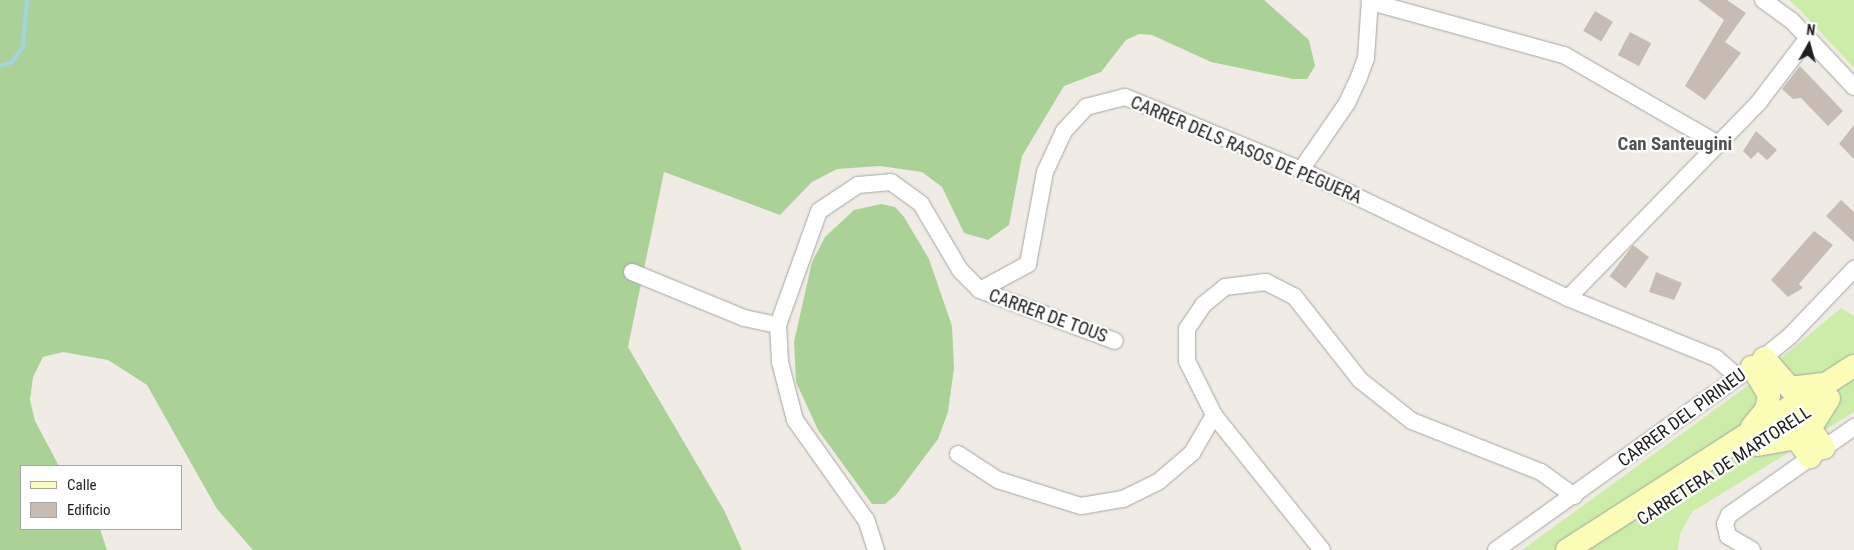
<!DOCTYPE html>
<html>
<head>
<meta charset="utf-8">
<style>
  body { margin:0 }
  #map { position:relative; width:1854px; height:550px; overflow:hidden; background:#f0ece5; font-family:"Roboto Condensed",sans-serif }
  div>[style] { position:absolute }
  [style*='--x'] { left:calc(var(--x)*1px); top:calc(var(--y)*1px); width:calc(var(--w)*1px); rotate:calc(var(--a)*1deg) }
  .grass>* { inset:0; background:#cceda8 }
  .forest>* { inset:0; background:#aad297 }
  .stream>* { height:4px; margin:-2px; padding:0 2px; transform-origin:2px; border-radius:2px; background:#a3d4e0 }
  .building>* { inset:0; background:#c6bcb4; transform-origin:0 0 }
  .roads { filter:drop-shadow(0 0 1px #a6a6a6) drop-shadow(0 0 1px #a6a6a6) }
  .minor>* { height:16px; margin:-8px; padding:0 8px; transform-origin:8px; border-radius:8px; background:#fff }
  .secondary>* { height:22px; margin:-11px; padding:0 11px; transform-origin:11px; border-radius:11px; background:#fbfdb6 }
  span { translate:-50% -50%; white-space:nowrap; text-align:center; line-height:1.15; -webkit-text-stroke:4.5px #fff; paint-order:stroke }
  .street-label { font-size:18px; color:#1f1f1f }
  .neighbourhood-label { font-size:19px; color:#525252; font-weight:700 }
  .legend { position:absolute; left:20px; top:465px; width:162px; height:65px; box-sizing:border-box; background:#fff; border:1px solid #a5a5a5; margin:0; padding:6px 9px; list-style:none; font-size:15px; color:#1f1f1f }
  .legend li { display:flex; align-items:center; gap:10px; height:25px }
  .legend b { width:25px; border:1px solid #a5a5a5 }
  .north { position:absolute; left:1784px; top:20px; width:50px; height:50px; -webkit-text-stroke:4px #fff; paint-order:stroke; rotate:7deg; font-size:14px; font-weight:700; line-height:20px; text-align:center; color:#1f1f1f }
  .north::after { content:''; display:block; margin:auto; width:18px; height:22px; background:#1f1f1f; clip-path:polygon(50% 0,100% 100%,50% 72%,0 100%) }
</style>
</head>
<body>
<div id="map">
  <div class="grass">
    <i style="clip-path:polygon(1789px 0,1854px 0,1854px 68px,1799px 9px)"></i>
    <i style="clip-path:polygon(1841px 308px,1854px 316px,1854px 412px,1692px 512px,1680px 534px,1678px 550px,1522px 550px,1750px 384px)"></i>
  </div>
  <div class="forest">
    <i style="clip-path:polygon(0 0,1264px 0,1309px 40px,1315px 66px,1307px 79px,1293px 79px,1211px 62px,1152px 35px,1139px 34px,1126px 40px,1101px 72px,1064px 86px,1022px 156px,1009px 225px,988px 240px,964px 233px,942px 187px,922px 172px,880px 166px,837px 169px,812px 182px,780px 215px,664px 172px,628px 347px,725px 512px,742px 550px,253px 550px,217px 509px,147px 385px,108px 360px,63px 352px,43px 357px,33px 377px,30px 400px,35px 421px,59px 466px,21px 466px,21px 529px,100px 529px,107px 550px,0 550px)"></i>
    <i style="clip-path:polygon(881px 204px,895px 207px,904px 217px,929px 259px,952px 326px,954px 368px,948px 412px,938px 439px,896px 495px,885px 504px,872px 504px,818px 430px,796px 382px,794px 342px,812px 262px,825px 237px,854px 210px)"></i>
  </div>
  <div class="stream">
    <i style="--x:0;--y:66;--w:13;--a:-18"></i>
    <i style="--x:12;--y:62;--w:19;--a:-54"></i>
    <i style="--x:23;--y:47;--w:47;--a:-85.1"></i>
  </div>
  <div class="building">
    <i style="clip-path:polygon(1698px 0,1727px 0,1746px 13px,1725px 42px,1741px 53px,1705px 100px,1685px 86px,1724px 20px)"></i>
    <i style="left:1595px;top:11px;width:21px;height:23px;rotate:31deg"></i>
    <i style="left:1630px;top:32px;width:24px;height:26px;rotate:28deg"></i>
    <i style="clip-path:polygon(1800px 66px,1843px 111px,1828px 126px,1801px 98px,1793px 99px,1782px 89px)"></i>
    <i style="clip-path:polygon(1854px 125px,1854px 159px,1839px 144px)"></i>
    <i style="clip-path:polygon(1756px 131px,1777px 150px,1767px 160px,1758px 152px,1751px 159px,1743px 151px)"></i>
    <i style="clip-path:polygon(1841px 200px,1854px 212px,1854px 242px,1826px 216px)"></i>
    <i style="clip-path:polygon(1814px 231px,1833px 245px,1799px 284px,1803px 288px,1788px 297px,1771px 280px)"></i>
    <i style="left:1633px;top:245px;width:20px;height:39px;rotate:37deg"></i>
    <i style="clip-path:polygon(1656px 272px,1682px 283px,1674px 300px,1649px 292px)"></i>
  </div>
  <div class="roads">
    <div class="minor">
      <i style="--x:1763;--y:0;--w:34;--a:36"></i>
      <i style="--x:1791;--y:20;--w:92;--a:46.8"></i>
      <i style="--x:1371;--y:2;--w:200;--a:15.4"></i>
      <i style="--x:1564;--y:55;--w:178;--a:30"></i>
      <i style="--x:1301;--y:170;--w:81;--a:-55.5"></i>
      <i style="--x:1347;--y:103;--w:29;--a:-65"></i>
      <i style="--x:1359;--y:77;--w:20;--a:-70"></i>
      <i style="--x:1366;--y:58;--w:58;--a:-86.1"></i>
      <i style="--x:632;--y:272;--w:121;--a:22.3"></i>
      <i style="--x:744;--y:318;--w:35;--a:12"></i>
      <i style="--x:980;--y:290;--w:144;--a:20.7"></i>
      <i style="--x:1568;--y:298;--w:274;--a:-45.7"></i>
      <i style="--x:1759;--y:102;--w:79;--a:-52.7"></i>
      <i style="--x:958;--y:454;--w:48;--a:33"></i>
      <i style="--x:998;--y:480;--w:87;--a:17.4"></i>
      <i style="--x:1081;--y:506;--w:43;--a:-9.5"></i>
      <i style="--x:1123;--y:499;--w:39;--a:-26"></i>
      <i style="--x:1158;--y:482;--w:45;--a:-40.5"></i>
      <i style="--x:1192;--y:453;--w:44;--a:-59.9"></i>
      <i style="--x:876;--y:550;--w:32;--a:-108"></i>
      <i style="--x:866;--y:520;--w:123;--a:-125.4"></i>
      <i style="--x:795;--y:420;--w:60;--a:-104.5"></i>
      <i style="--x:780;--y:362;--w:37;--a:-93"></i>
      <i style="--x:778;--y:325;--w:121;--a:-70.2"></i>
      <i style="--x:819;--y:211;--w:47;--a:-33.7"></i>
      <i style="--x:858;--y:185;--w:33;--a:-5"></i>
      <i style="--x:891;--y:182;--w:37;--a:36"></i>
      <i style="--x:921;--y:204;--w:77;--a:59.4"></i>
      <i style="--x:960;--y:270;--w:28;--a:45"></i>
      <i style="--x:980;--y:290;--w:55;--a:-28.4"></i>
      <i style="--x:1028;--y:264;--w:94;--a:-79.5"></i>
      <i style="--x:1045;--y:172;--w:45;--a:-65.1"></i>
      <i style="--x:1064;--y:131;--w:33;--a:-47"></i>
      <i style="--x:1086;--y:107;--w:40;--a:-14.4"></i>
      <i style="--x:1125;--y:97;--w:191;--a:22.5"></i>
      <i style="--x:1301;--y:170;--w:296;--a:25.6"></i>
      <i style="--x:1568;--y:298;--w:160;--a:22.1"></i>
      <i style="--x:1716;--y:358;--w:29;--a:41"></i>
      <i style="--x:1322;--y:550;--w:173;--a:-128.7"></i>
      <i style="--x:1214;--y:415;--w:60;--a:-116.6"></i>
      <i style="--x:1187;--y:361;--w:32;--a:-90"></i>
      <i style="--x:1187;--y:329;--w:29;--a:-56"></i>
      <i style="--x:1203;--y:305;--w:28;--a:-39"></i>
      <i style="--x:1225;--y:287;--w:41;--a:-7"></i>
      <i style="--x:1266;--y:282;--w:31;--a:27"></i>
      <i style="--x:1294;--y:296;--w:107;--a:51.8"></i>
      <i style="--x:1360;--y:380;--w:66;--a:38.3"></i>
      <i style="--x:1412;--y:421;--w:139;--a:21.6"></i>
      <i style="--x:1541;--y:472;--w:41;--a:36"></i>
      <i style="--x:1496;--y:550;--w:315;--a:-35.6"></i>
      <i style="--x:1752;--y:367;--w:49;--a:-39.2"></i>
      <i style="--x:1790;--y:336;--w:93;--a:-46.3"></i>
      <i style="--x:1752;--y:550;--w:28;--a:-150"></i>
      <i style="--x:1728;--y:536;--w:12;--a:-104"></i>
      <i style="--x:1725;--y:524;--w:10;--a:-66"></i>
      <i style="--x:1729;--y:515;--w:153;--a:-35.1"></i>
    </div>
    <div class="secondary">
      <i style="--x:1764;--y:358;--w:40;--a:49"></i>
      <i style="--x:1790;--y:388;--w:31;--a:-7"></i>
      <i style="--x:1752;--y:427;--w:22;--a:-51"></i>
      <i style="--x:1766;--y:410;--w:15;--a:-79"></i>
      <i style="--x:1769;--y:395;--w:33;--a:-121"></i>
      <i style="--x:1796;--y:438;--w:24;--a:-90"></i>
      <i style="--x:1796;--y:414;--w:19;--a:-43"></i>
      <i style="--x:1757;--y:445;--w:40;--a:-10"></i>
      <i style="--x:1796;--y:438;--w:24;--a:54"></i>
      <i style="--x:1824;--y:448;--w:24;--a:-126"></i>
      <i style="--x:1810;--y:429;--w:36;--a:-58"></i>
      <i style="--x:1567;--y:550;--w:341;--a:-32.7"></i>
    </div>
  </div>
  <div class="street-label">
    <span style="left:1246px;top:150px;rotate:23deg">CARRER DELS RASOS DE PEGUERA</span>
    <span style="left:1048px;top:316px;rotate:20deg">CARRER DE TOUS</span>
    <span style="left:1682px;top:418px;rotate:-36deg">CARRER DEL PIRINEU</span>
    <span style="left:1724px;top:466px;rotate:-33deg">CARRETERA DE MARTORELL</span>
  </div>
  <div class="neighbourhood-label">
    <span style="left:1675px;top:144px">Can Santeugini</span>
  </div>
  <ul class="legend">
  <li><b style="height:6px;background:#fbfdb6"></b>Calle</li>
  <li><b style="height:14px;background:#c6bcb4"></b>Edificio</li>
  </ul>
  <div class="north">N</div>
</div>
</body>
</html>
